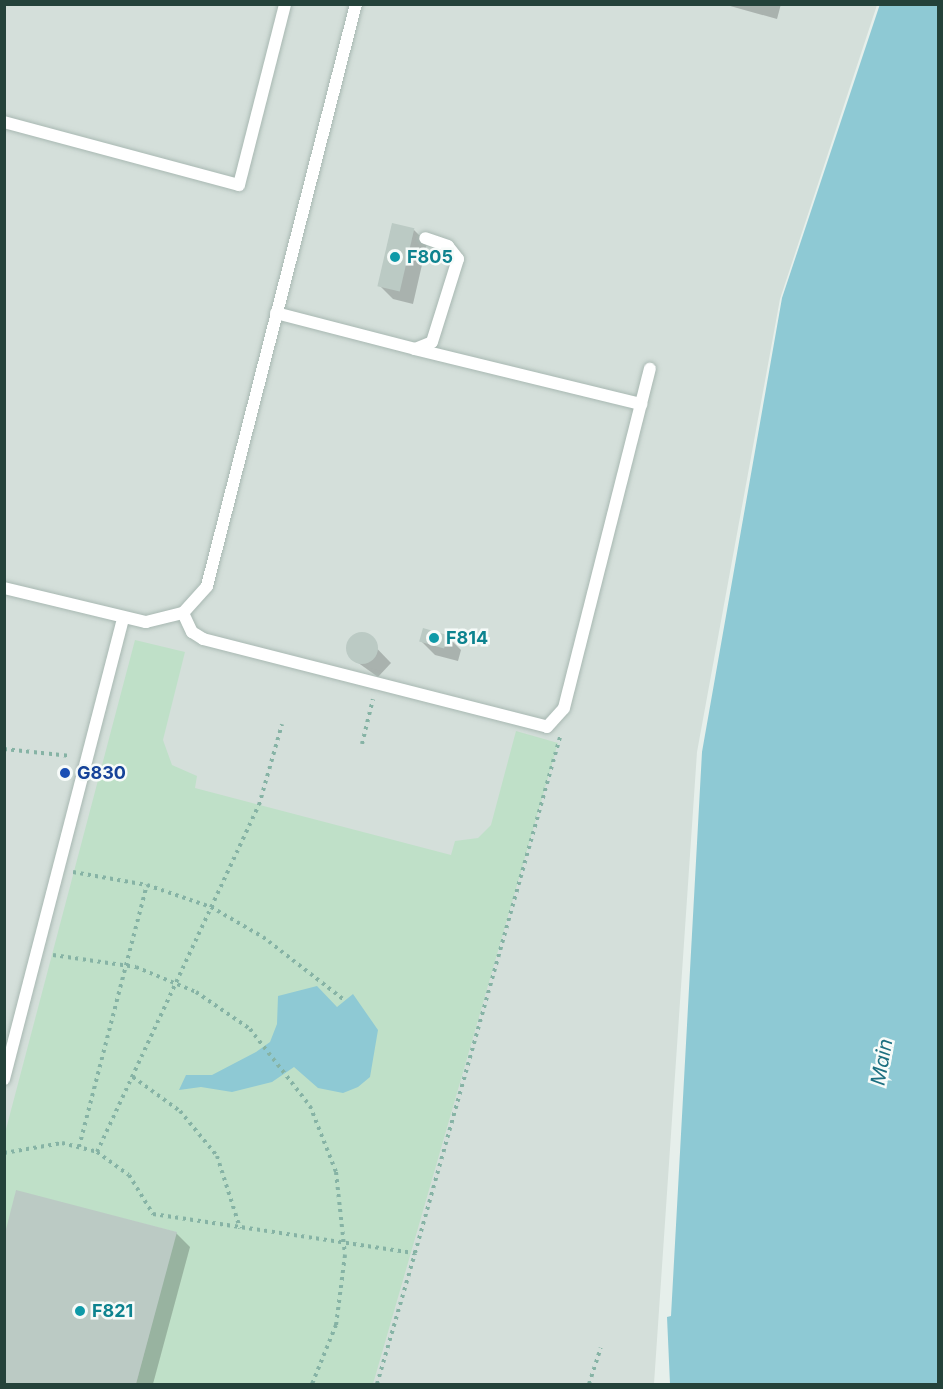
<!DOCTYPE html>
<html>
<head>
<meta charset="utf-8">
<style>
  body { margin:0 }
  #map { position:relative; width:943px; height:1389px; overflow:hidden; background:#e6efeb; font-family:Inter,sans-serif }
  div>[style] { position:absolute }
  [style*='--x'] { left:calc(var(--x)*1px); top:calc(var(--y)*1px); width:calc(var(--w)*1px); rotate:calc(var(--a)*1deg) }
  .built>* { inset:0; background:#d4dfda }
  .green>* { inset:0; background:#bfe0c8 }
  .water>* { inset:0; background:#8ec9d4 }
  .shadow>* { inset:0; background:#0003 }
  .building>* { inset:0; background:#bbcac4; transform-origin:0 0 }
  .round { border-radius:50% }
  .path>* { height:4px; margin-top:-2px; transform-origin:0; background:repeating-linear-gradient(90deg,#86b3a5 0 3px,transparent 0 7.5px) }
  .roads { filter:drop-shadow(0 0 2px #a8b8b2) drop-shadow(0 0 2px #a8b8b2) }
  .service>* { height:12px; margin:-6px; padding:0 6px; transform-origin:6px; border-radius:6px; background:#fff }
  .dots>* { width:16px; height:16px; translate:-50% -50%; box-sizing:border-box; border:3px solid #f7fbf9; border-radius:50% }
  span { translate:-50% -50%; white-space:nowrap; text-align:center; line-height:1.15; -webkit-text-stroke:5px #f7fbf9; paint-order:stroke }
  .culture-label { font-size:18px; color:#0d838f; font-weight:700 }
  .left { translate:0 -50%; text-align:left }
  .transit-label { font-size:18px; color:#164399; font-weight:700 }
  .water-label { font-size:20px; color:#1c6f80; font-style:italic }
  .frame { position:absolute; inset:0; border:6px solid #24423a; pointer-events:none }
</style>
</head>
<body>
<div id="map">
  <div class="built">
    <i style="clip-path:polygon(5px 5px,877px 5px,780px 299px,697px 752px,654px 1384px,5px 1384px)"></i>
  </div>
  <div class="green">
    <i style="clip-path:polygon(135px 640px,185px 652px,163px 740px,172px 765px,197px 776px,195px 788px,451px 855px,455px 841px,478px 838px,491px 825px,516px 731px,558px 743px,373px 1384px,136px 1384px,176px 1232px,16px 1191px,5px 1237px,5px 1133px)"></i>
  </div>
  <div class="water">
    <i style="clip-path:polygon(880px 4px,938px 5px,938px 1384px,670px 1384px,667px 1317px,671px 1316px,702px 752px,782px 298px)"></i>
    <i style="clip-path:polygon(317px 986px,337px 1007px,353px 994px,378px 1030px,370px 1077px,358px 1087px,343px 1093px,318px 1088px,294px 1067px,272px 1082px,232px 1092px,201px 1087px,179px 1090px,186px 1075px,212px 1075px,256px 1052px,270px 1042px,277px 1024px,278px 996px)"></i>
  </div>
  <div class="shadow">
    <i style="clip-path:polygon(723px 4px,781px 4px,777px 19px)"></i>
    <i style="clip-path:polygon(413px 229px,427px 243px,413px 304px,393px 299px,379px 285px)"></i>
    <i style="clip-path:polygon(363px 634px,391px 663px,378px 677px,350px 657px,353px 637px)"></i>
    <i style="clip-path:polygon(447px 636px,461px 650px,458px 661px,435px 655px,421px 641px)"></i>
    <i style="clip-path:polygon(176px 1233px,190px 1247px,153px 1384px,4px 1384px,4px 1244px)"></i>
  </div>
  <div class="building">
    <i style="left:392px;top:223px;width:23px;height:65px;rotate:13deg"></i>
    <i style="left:423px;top:628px;width:26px;height:14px;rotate:16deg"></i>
    <i class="round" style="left:346px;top:632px;width:32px;height:32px"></i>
    <i style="clip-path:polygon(16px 1190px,177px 1232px,136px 1384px,4px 1384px,4px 1237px)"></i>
  </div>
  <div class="path">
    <i style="--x:362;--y:744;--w:46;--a:-76.3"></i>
    <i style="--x:4;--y:749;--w:67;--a:6"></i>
    <i style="--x:73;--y:872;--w:75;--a:10"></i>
    <i style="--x:147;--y:885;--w:68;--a:19"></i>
    <i style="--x:211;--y:907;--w:60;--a:30"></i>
    <i style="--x:263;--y:937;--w:101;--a:37.8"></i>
    <i style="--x:53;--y:955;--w:84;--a:8.2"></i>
    <i style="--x:136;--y:967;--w:65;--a:22.6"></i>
    <i style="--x:196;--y:992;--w:65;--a:34.4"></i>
    <i style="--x:250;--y:1029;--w:98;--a:52.1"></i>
    <i style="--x:310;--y:1106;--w:71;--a:68.5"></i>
    <i style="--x:336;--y:1172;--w:83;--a:83.8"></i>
    <i style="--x:345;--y:1255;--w:71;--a:97.3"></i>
    <i style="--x:336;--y:1325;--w:64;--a:112.1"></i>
    <i style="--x:133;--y:1077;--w:58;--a:35.9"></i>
    <i style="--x:180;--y:1111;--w:58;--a:50.6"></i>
    <i style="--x:217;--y:1156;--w:76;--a:72.3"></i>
    <i style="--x:79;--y:1147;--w:271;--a:-75.5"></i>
    <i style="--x:97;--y:1152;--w:383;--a:-65"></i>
    <i style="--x:259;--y:805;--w:84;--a:-74.1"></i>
    <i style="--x:4;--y:1153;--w:59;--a:-9.8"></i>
    <i style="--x:62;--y:1143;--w:36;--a:14"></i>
    <i style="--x:97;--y:1152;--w:39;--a:36"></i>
    <i style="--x:129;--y:1175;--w:46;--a:58.4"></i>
    <i style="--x:153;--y:1214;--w:265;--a:8.5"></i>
    <i style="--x:415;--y:1253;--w:536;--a:-74.3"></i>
    <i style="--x:377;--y:1384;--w:136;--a:-73.8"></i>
    <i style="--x:589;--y:1384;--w:38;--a:-72"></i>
  </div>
  <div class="roads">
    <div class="service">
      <i style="--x:4;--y:122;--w:243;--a:15"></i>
      <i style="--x:239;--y:185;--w:187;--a:-75.7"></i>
      <i style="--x:276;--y:313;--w:144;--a:14.5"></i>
      <i style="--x:415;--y:349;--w:18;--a:-22"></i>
      <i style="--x:432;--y:342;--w:87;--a:-72.6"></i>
      <i style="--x:458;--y:259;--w:16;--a:-128"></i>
      <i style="--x:448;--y:246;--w:24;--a:-161"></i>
      <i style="--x:415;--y:349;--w:233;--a:13.7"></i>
      <i style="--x:4;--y:588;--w:146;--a:13.5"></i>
      <i style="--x:146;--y:622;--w:38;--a:-14"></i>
      <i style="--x:183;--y:613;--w:36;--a:-48"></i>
      <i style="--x:207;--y:586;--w:601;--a:-75.64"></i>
      <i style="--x:183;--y:613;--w:21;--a:65"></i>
      <i style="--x:192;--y:632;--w:13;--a:32"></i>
      <i style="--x:203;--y:639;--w:355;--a:14.3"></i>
      <i style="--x:547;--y:727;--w:25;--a:-48"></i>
      <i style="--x:564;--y:708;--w:350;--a:-75.8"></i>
      <i style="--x:4;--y:1079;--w:475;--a:-75.5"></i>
    </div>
  </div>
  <div class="dots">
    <i style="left:395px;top:257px;background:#0f9aa8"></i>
    <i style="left:434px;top:638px;background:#0f9aa8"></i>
    <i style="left:65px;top:773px;background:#1a4fb4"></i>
    <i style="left:80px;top:1311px;background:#0f9aa8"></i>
  </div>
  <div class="culture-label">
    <span class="left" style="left:407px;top:257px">F805</span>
    <span class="left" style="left:446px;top:638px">F814</span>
    <span class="left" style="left:92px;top:1311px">F821</span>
  </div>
  <div class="transit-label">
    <span class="left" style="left:77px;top:773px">G830</span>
  </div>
  <div class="water-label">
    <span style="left:882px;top:1062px;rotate:-80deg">Main</span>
  </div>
  <div class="frame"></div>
</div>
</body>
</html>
